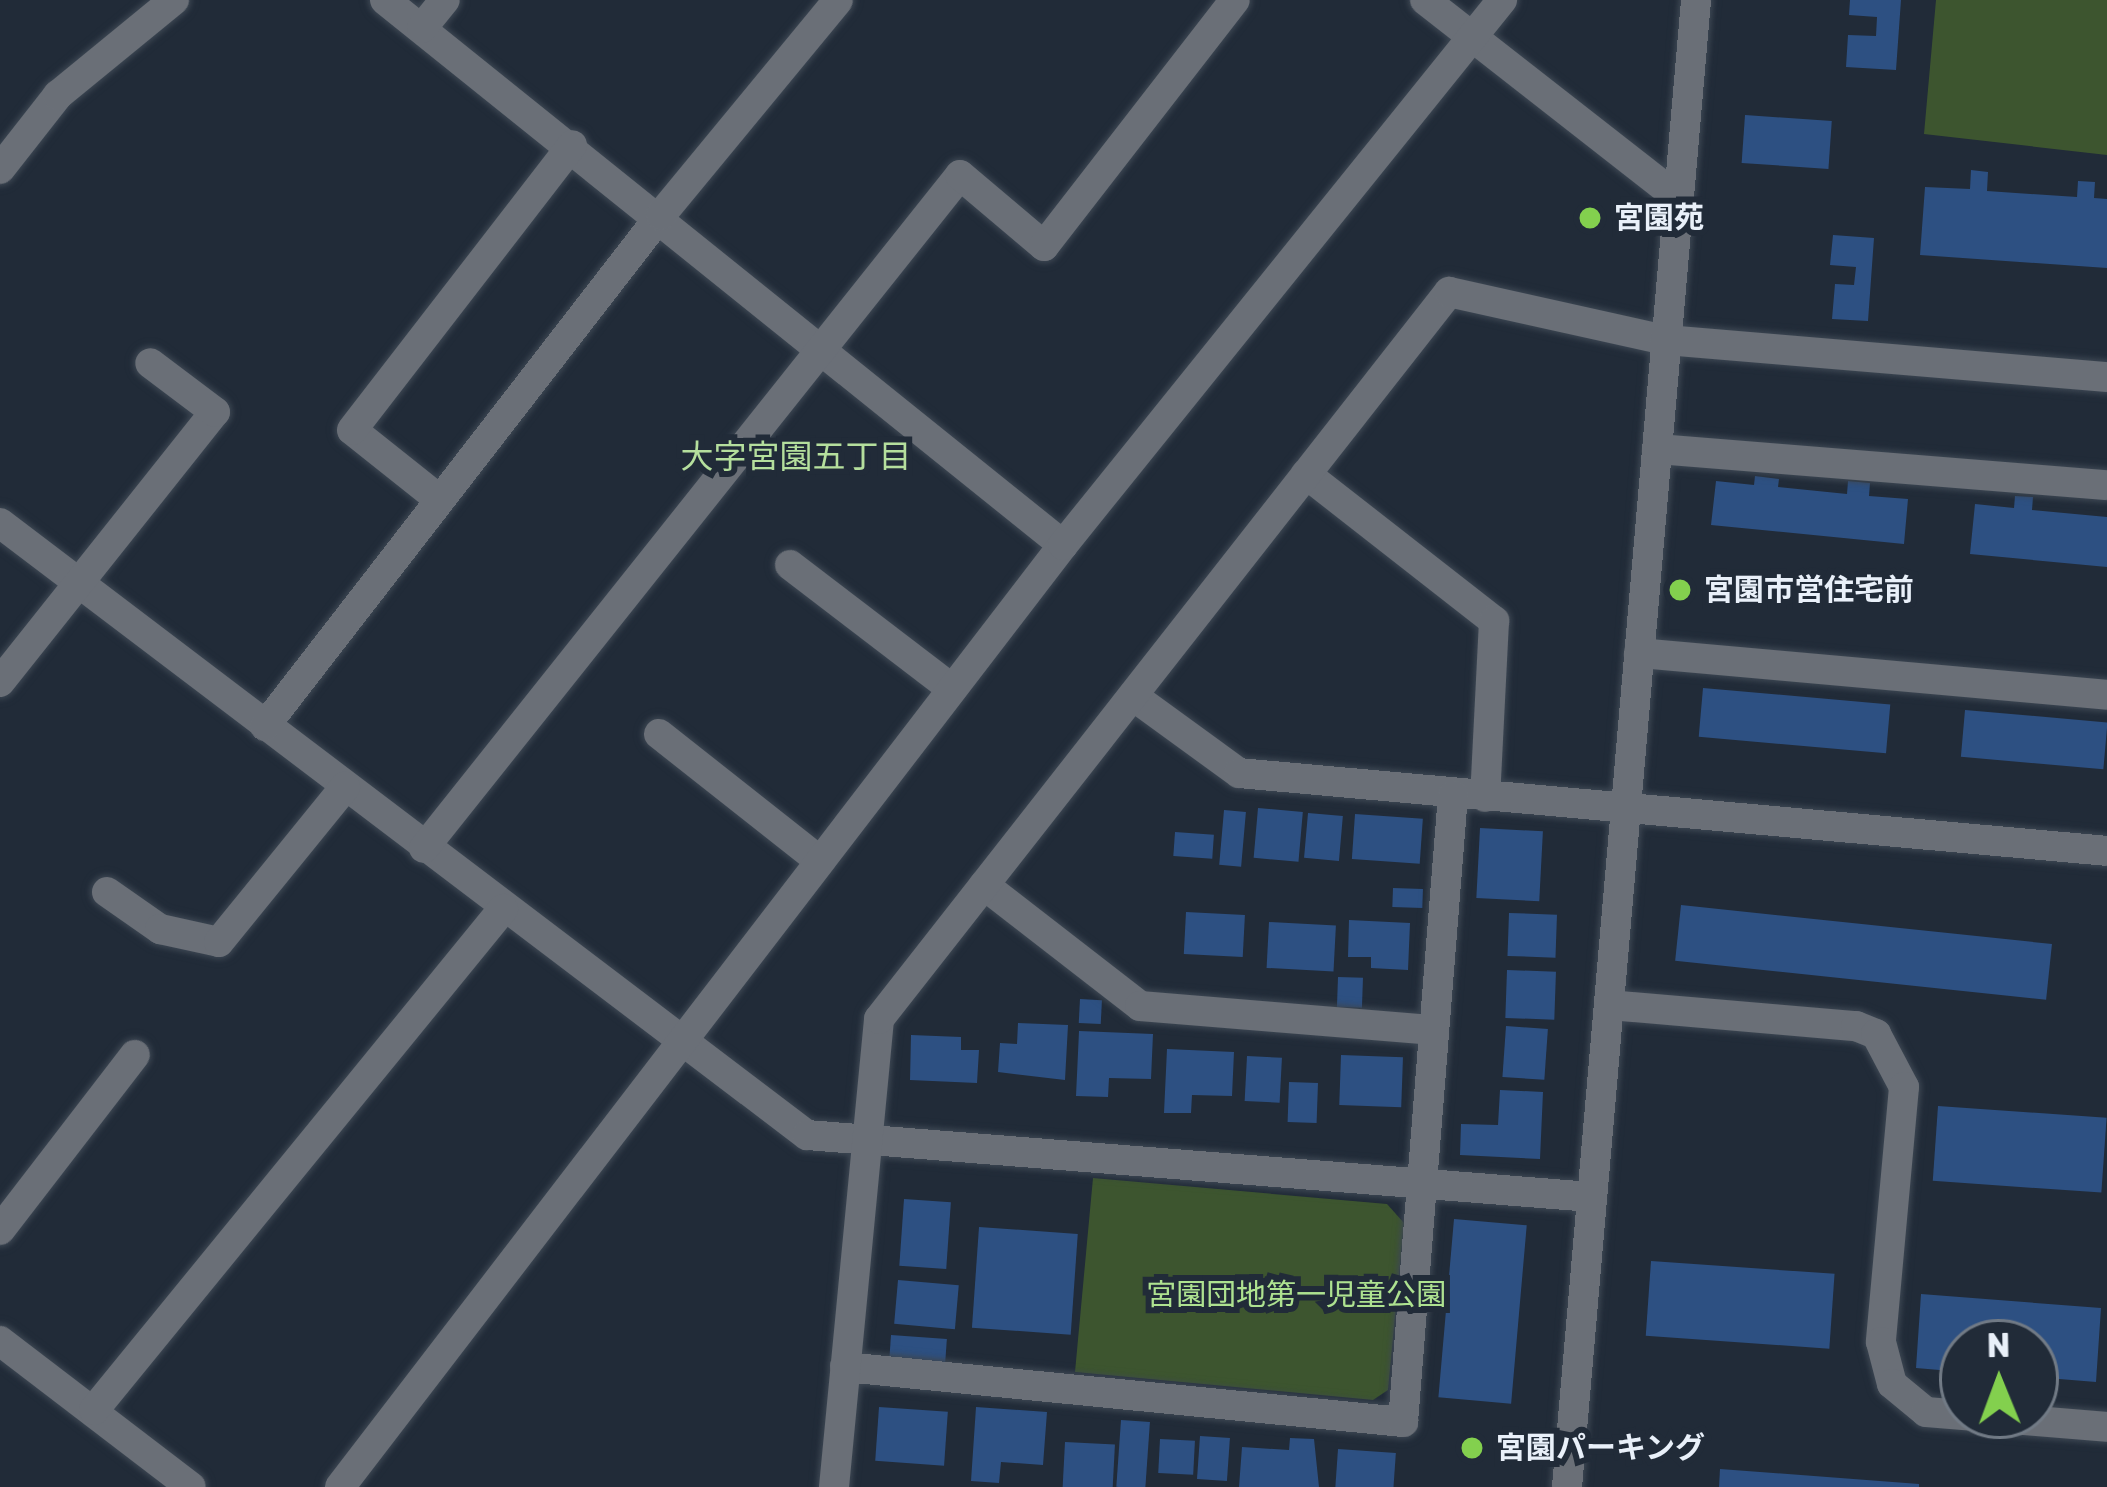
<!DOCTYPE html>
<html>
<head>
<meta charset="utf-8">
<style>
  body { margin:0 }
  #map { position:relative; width:2107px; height:1487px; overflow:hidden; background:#212b38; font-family:Rubik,"Noto Sans JP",sans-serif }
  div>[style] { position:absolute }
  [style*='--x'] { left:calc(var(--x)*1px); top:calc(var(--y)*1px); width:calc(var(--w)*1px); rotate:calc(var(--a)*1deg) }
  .green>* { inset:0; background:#3d552f }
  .building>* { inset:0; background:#2d5082; transform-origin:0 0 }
  .roads { filter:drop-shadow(0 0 3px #3d4753) drop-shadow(0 0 3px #3d4753) }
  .minor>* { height:30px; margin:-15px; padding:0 15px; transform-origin:15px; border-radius:15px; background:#6a6f77 }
  .dots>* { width:33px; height:33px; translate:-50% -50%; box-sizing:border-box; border:6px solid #212b38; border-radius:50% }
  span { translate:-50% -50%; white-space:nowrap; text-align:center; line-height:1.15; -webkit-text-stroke:12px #212b38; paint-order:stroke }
  .poi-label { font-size:30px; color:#e9f0f9; font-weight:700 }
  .left { translate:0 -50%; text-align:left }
  .park-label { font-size:30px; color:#aee290 }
  .neighbourhood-label { font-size:33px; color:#b5df9d }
  .north { position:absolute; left:1939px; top:1319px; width:120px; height:120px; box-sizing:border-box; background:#212b38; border:3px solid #717a85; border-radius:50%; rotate:359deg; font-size:33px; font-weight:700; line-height:48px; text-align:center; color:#e9f0f9 }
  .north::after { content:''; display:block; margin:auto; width:42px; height:54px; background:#83d04e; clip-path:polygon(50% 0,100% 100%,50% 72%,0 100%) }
</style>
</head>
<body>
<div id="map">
  <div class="green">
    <i style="clip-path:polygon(1936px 0,2107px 0,2107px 155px,1924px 134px)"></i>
    <i style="clip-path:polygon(1093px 1178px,1387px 1204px,1404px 1223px,1388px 1390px,1373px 1400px,1075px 1372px)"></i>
  </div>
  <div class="building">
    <i style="clip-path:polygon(1850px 0,1901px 0,1896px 70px,1846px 67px,1848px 35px,1876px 36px,1877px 17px,1849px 15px)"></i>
    <i style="left:1745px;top:115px;width:87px;height:48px;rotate:4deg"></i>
    <i style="clip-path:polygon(1971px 170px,1988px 172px,1987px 191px,2077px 197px,2078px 181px,2095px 182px,2094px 198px,2107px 199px,2107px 268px,1920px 255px,1925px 187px,1970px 189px)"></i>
    <i style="clip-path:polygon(1833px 235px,1874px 238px,1868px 321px,1832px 319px,1835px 284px,1854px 285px,1856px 267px,1830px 265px)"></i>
    <i style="clip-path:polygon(1755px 476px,1779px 479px,1778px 487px,1847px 494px,1848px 481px,1870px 483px,1869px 496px,1908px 499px,1904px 544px,1711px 525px,1716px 481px,1754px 485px)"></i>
    <i style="clip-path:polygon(2015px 496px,2033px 497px,2032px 510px,2107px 517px,2107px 567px,1970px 554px,1975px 504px,2014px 508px)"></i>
    <i style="left:1703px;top:688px;width:188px;height:49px;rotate:5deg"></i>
    <i style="left:1965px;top:710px;width:143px;height:47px;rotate:5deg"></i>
    <i style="left:1258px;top:808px;width:45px;height:50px;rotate:5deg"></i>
    <i style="left:1224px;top:810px;width:22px;height:55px;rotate:5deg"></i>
    <i style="left:1308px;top:813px;width:35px;height:45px;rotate:5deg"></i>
    <i style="left:1355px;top:814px;width:68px;height:45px;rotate:4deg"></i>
    <i style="left:1480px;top:828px;width:63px;height:70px;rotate:3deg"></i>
    <i style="left:1175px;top:832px;width:39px;height:24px;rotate:4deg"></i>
    <i style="left:1393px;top:888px;width:30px;height:19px;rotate:2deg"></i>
    <i style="left:1681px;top:905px;width:373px;height:56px;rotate:6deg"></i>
    <i style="left:1186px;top:912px;width:59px;height:42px;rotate:3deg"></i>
    <i style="left:1509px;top:913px;width:48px;height:43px;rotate:2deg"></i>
    <i style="clip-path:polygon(1349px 920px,1410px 923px,1408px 970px,1371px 968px,1371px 957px,1348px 957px)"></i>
    <i style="left:1269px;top:922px;width:67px;height:46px;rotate:3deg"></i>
    <i style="left:1507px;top:970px;width:49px;height:48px;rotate:2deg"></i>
    <i style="left:1338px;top:977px;width:25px;height:30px;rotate:2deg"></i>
    <i style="left:1080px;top:999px;width:22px;height:24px;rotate:3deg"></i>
    <i style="clip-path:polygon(1018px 1023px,1068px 1025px,1065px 1080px,998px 1072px,1000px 1043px,1017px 1044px)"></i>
    <i style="left:1506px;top:1026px;width:42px;height:51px;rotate:4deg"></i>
    <i style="clip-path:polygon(1079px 1031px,1153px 1034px,1151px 1079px,1109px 1078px,1108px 1097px,1076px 1096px)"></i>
    <i style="clip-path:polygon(911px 1035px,961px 1037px,961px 1050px,979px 1050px,977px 1083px,910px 1080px)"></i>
    <i style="clip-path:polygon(1167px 1049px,1234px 1052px,1232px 1096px,1192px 1095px,1191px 1113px,1164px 1113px)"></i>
    <i style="left:1341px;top:1055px;width:62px;height:50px;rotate:2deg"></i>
    <i style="left:1247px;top:1056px;width:35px;height:45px;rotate:3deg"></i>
    <i style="left:1289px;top:1082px;width:29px;height:40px;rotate:2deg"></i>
    <i style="clip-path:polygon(1500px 1090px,1543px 1092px,1540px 1159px,1460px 1155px,1461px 1124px,1498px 1125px)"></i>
    <i style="left:1938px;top:1106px;width:169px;height:75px;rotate:4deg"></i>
    <i style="left:904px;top:1199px;width:47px;height:67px;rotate:4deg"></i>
    <i style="left:1454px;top:1219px;width:73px;height:179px;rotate:5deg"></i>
    <i style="left:979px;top:1227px;width:99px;height:101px;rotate:4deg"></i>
    <i style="left:1651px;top:1261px;width:184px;height:75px;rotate:4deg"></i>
    <i style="left:898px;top:1280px;width:61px;height:44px;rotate:5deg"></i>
    <i style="clip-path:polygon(1921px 1294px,2101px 1308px,2096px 1382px,2035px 1377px,2035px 1343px,1963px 1343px,1963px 1372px,1916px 1368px)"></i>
    <i style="left:891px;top:1335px;width:56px;height:28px;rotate:4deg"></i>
    <i style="left:879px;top:1407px;width:69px;height:54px;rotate:4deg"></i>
    <i style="clip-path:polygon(976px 1407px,1047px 1412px,1043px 1465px,1001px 1462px,999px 1483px,971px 1481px)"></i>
    <i style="left:1121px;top:1420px;width:29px;height:67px;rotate:4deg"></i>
    <i style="left:1200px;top:1436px;width:30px;height:43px;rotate:4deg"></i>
    <i style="clip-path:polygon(1290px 1438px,1314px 1439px,1319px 1487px,1239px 1487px,1242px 1447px,1289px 1450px)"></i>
    <i style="left:1160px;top:1439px;width:35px;height:34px;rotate:3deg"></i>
    <i style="left:1065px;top:1442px;width:50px;height:45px;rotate:3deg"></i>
    <i style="left:1338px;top:1449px;width:58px;height:38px;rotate:4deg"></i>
    <i style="clip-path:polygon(1720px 1469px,1919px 1484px,1919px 1487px,1719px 1487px)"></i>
  </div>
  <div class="roads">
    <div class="minor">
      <i style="--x:385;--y:0;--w:870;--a:38.79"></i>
      <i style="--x:1425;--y:0;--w:321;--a:38"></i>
      <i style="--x:422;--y:28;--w:36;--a:-51"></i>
      <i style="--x:0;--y:169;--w:94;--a:-51.9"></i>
      <i style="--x:58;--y:95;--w:150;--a:-39.3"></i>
      <i style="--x:1657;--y:449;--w:451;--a:4.6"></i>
      <i style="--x:1306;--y:474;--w:239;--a:38"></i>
      <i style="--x:1494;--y:621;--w:176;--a:92.9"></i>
      <i style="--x:440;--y:500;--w:112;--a:-141.5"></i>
      <i style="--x:352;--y:430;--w:360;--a:-52.3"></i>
      <i style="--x:0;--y:523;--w:1013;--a:37.18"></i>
      <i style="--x:807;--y:1135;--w:787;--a:4.52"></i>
      <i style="--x:790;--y:565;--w:204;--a:37.4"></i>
      <i style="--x:1639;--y:653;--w:470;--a:5.1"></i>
      <i style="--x:0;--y:682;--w:345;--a:-51.5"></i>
      <i style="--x:215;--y:412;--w:81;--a:-143"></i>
      <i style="--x:1133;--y:696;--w:131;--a:36"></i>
      <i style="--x:1239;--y:773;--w:871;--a:5.13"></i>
      <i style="--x:265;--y:726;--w:646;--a:-52.23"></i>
      <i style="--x:661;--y:215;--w:278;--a:-50.5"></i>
      <i style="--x:659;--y:734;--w:205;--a:38.3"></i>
      <i style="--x:424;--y:848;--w:860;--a:-51.46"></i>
      <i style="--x:960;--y:175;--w:110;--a:40.2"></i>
      <i style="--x:1044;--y:246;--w:311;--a:-52.2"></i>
      <i style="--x:984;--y:885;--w:197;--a:37.8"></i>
      <i style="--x:1140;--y:1006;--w:295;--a:4.7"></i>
      <i style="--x:107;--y:892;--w:65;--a:34.9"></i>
      <i style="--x:160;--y:929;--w:60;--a:12.4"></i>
      <i style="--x:219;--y:942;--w:200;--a:-50.9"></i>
      <i style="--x:1609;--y:1005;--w:248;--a:4.9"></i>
      <i style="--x:1856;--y:1026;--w:22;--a:22"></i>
      <i style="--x:1876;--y:1034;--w:60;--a:62.2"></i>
      <i style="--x:1904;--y:1087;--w:256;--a:95.2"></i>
      <i style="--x:1881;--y:1342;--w:43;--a:75.3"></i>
      <i style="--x:1892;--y:1384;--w:44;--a:39.5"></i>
      <i style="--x:1926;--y:1412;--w:182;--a:4.7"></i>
      <i style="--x:0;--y:1230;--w:221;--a:-52.4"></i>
      <i style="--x:0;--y:1341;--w:240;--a:37.4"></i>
      <i style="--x:845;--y:1367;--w:561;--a:5.63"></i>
      <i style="--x:1403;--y:1422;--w:629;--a:-85.44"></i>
      <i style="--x:94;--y:1410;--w:647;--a:-50.77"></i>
      <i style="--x:340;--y:1487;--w:1187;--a:-52.49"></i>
      <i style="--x:1063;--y:545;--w:700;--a:-51.15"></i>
      <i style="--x:834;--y:1487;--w:470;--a:-84.5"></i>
      <i style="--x:879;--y:1019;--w:924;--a:-51.9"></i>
      <i style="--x:1449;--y:292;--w:222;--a:12.5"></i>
      <i style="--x:1666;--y:340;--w:443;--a:4.8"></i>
      <i style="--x:1567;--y:1487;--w:1493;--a:-85.04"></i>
    </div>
  </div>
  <div class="dots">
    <i style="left:1590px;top:218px;background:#83d04e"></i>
    <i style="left:1680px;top:590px;background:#83d04e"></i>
    <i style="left:1472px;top:1448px;background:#83d04e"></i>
  </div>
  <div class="poi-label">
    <span class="left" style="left:1614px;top:218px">宮園苑</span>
    <span class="left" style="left:1704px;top:590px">宮園市営住宅前</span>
    <span class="left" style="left:1496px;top:1448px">宮園パーキング</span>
  </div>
  <div class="park-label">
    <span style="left:1296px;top:1295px">宮園団地第一児童公園</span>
  </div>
  <div class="neighbourhood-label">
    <span style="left:796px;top:457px">大字宮園五丁目</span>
  </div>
  <div class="north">N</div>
</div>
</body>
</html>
